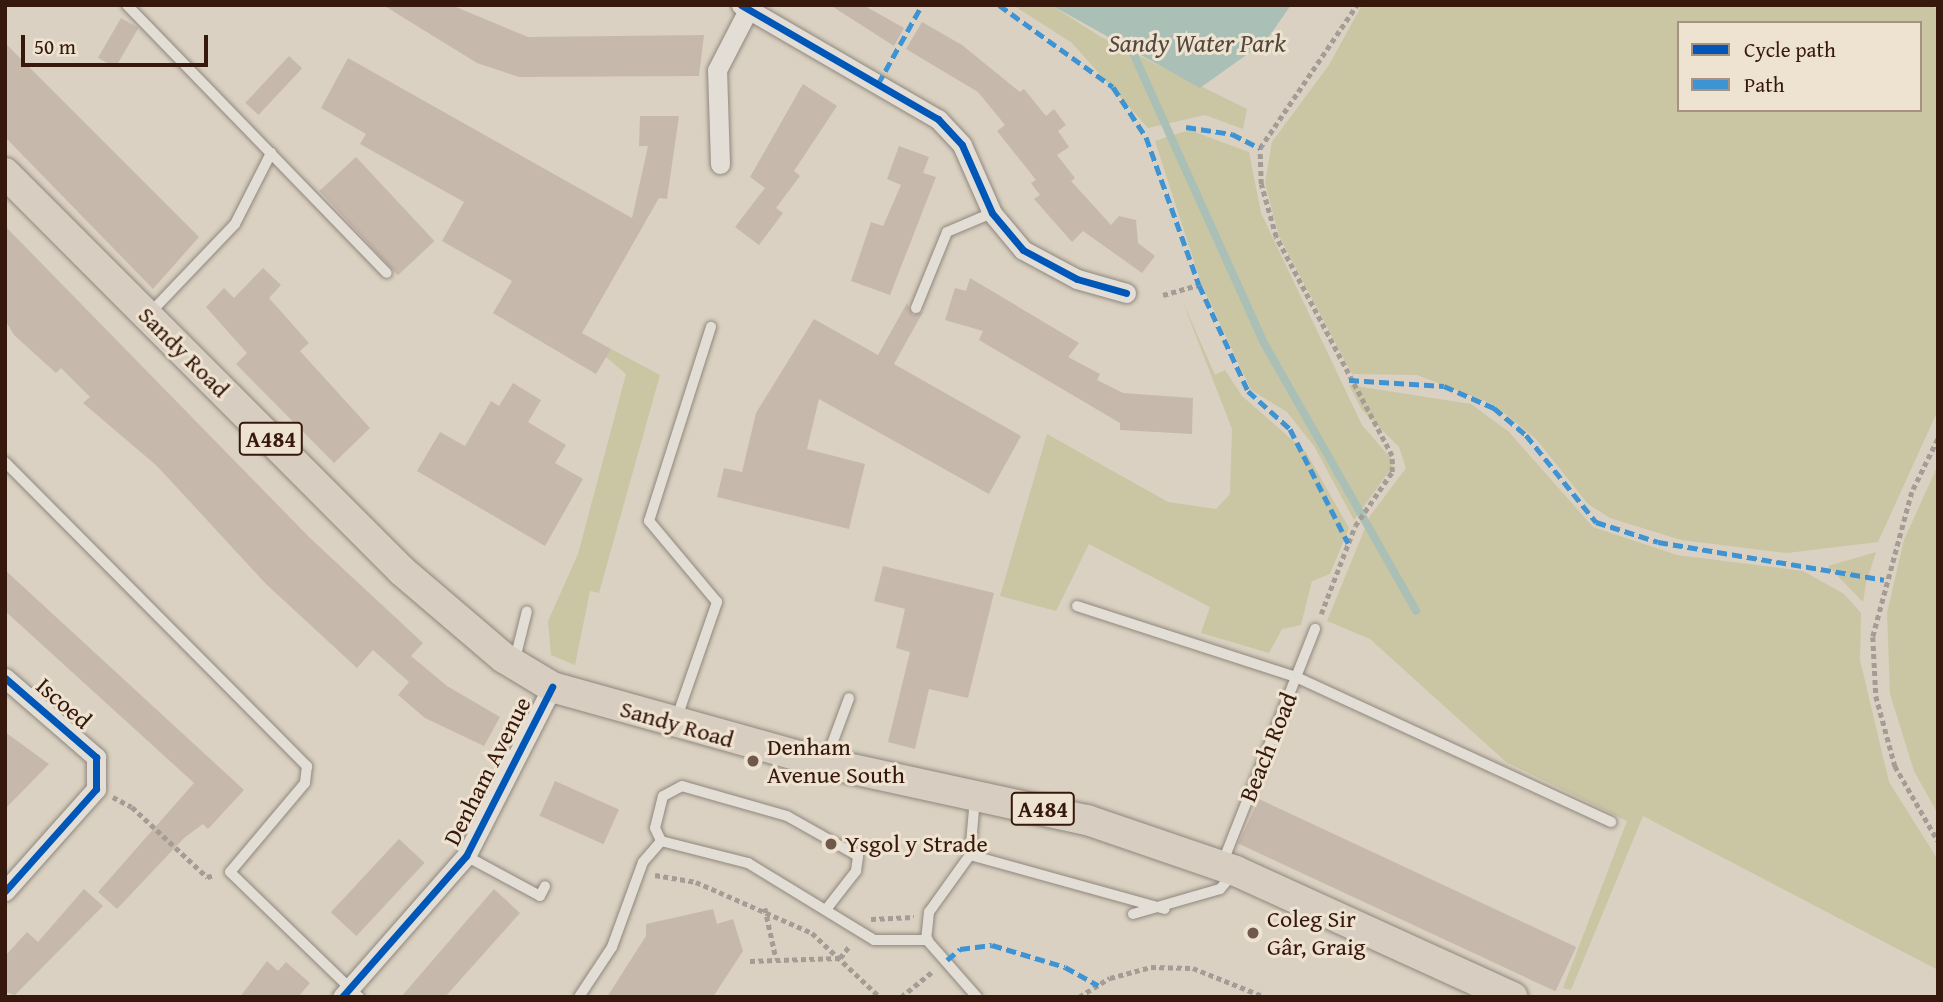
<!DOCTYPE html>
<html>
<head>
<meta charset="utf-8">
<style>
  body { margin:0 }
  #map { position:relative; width:1943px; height:1002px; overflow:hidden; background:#dad1c2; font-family:"Gentium Book Plus",serif }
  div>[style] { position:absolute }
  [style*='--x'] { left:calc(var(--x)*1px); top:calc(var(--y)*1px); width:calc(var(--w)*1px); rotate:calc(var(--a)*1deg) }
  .green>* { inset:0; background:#cac5a3 }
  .water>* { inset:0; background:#aac0b7 }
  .stream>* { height:8px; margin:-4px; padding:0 4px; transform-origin:4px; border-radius:4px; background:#aac0b7 }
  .building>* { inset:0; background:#c7b8ac; transform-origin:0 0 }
  .path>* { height:4.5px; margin-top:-2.25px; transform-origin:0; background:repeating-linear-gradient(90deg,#a49c95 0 5px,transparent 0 8.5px) }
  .roads { filter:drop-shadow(0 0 2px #90877d) drop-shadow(0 0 2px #90877d) }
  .service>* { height:10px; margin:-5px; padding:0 5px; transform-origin:5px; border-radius:5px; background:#e2ded6 }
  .minor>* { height:19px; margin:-9.5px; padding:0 9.5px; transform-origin:9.5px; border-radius:9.5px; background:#e2ded6 }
  .primary>* { height:30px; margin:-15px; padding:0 15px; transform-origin:15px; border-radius:15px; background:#d7cec1 }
  .quiet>* { height:5px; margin-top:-2.5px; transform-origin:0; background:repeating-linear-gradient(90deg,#3e93d2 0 10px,transparent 0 15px) }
  .cycleway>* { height:7px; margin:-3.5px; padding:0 3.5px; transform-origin:3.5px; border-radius:3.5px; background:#0057b8 }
  .dots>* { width:19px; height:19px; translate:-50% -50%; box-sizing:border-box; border:4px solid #eee3d0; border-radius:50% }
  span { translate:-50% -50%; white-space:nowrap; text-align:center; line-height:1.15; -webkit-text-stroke:6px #eee3d0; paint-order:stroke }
  .shield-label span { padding:2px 5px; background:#eee3d0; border:2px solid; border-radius:5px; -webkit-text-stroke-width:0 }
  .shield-label { font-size:23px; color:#37180c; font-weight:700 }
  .street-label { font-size:24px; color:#37180c }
  .poi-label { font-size:24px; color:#37180c }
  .left { translate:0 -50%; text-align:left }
  .water-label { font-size:26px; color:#54483e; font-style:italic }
  .frame { position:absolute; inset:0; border:7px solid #37180c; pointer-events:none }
  .legend { position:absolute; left:1677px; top:21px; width:245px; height:91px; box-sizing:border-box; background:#eee3d0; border:2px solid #a59282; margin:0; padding:9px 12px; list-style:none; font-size:21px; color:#37180c }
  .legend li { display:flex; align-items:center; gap:14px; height:35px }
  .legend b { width:35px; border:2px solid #a59282 }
  .scale { position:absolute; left:21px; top:35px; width:187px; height:32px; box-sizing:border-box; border:4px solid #37180c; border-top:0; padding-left:9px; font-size:21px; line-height:24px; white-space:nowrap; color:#37180c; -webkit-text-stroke:5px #eee3d0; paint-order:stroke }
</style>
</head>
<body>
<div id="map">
  <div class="green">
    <i style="clip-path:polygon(1013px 5px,1051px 5px,1101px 37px,1247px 109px,1243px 129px,1205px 115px,1148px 128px,1072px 43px)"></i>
    <i style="clip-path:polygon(evenodd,1362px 5px,1931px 5px,1938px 10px,1938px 410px,1878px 542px,1787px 553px,1681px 540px,1610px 518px,1588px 504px,1536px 439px,1493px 404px,1417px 375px,1352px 374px,1279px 236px,1265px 183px,1272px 142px,1329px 65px,1362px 5px,1679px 23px,1920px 23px,1920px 110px,1679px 110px,1679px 23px)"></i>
    <i style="clip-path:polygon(1189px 130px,1249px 152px,1261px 213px,1362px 425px,1395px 463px,1354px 520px,1314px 446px,1287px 412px,1251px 390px,1201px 283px,1155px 141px)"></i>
    <i style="clip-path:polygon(1182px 300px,1215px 375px,1225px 370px,1242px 396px,1306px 452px,1349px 528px,1330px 574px,1312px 581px,1301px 625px,1282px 629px,1269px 653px,1201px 633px,1210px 607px,1089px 544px,1056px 611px,1000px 596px,1047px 434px,1168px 502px,1216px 509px,1230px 494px,1232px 429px)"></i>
    <i style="clip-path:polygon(611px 349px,660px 375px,599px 593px,590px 591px,575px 665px,551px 655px,548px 621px,578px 554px,626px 374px,606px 357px)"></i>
    <i style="clip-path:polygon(1349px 385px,1471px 404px,1509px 432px,1593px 527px,1677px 555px,1803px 571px,1844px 594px,1861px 613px,1860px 660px,1889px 782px,1938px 860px,1938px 970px,1643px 816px,1571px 990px,1563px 988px,1627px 821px,1506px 762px,1370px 639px,1327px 621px,1370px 516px,1406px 468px,1399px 447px,1362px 410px)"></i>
    <i style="clip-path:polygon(1938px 465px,1938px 814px,1914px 771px,1890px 694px,1887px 613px,1904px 540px)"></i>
    <i style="clip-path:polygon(1876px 552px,1866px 583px,1863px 602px,1828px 566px)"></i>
  </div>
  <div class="water">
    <i style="clip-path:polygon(1051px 5px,1291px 5px,1266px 41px,1200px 88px)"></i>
  </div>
  <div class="stream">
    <i style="--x:1133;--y:53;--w:318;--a:65.7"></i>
    <i style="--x:1264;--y:343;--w:308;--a:60.4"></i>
  </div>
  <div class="building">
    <i style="clip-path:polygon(383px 5px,451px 5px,528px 37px,704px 35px,699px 76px,519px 77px,477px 63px)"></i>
    <i style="clip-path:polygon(830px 5px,863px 5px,904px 28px,894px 46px)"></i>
    <i style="left:121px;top:18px;width:20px;height:46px;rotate:30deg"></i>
    <i style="clip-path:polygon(922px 22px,962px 45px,1020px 92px,1024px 89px,1046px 116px,1054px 109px,1066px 125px,1058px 131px,1069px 147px,1057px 155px,1075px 178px,1071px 181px,1111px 225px,1119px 216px,1136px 220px,1138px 243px,1155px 256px,1142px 273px,1083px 231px,1072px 242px,1034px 199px,1040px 195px,1031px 183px,1036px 180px,997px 131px,1005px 125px,978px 92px,906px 49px)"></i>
    <i style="clip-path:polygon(5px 43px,199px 237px,153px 289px,5px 137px)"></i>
    <i style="left:289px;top:56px;width:18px;height:64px;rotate:43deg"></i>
    <i style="clip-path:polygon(348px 58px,632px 218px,648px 146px,639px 146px,640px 116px,679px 116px,667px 199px,659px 198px,582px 333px,611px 349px,596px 374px,493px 313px,512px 281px,442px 241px,464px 202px,360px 144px,366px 134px,321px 108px)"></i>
    <i style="clip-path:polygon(803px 84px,837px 106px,794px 171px,800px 176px,776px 208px,783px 213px,759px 245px,735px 227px,765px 188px,750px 177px)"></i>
    <i style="clip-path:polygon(899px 146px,929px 157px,923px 173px,936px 177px,890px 295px,851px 281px,871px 222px,883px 226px,901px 185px,887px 179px)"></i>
    <i style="left:356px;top:157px;width:115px;height:50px;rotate:47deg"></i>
    <i style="clip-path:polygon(5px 226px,310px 538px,423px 643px,411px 656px,447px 686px,500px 717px,484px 746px,425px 718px,398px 695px,409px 682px,373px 650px,357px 668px,266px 584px,157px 466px,83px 403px,90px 397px,61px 368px,56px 373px,14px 335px,5px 320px)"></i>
    <i style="clip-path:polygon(263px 268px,281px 285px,269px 298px,309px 343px,300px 351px,370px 428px,334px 463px,236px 364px,247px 353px,206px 307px,224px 288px,234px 298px)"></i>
    <i style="clip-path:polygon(970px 278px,1079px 343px,1068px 357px,1100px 374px,1097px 380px,1123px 393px,1193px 398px,1192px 434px,1120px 430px,1120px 423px,979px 340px,983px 331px,945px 320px,955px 288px,966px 291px)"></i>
    <i style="clip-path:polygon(907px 303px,913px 315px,923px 312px,894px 364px,1021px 436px,989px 494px,819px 399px,807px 449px,865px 464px,849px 529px,717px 497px,724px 468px,742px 472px,756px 413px,814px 319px,878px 355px)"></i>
    <i style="clip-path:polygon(513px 383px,541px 400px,528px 422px,566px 445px,555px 463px,583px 479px,545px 546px,417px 471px,440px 432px,465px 446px,491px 401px,499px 406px)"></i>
    <i style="clip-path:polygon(883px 566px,994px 593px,968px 698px,929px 689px,915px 749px,888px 742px,910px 652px,896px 648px,905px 609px,874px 601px)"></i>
    <i style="clip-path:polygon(5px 570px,244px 790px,208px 829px,203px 824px,184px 838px,117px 909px,98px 892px,194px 783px,5px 611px)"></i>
    <i style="clip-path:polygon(5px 732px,49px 764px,5px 809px)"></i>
    <i style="left:555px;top:781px;width:70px;height:38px;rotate:24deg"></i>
    <i style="left:1259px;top:799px;width:350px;height:49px;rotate:25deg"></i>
    <i style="left:399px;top:839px;width:35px;height:100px;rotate:43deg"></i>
    <i style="clip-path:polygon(84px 889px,103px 906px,15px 995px,5px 992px,5px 956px,27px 932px,38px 942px)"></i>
    <i style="clip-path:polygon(494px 889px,520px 913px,445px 997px,401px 997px)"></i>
    <i style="clip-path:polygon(713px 909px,717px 924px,733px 919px,743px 951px,713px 997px,607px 997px,646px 936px,646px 924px)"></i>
    <i style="clip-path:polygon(267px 961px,278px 971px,286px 962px,310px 983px,298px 997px,240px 997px)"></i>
  </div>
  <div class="path">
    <i style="--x:1163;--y:295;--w:37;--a:-16"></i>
    <i style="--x:1938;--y:439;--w:59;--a:116.1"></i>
    <i style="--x:1912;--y:492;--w:150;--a:105.1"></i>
    <i style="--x:1873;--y:637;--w:59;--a:87.1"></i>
    <i style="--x:1876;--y:696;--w:73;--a:74.8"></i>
    <i style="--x:1895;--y:766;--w:86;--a:60.2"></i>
    <i style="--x:1321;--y:614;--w:94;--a:-68.9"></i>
    <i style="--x:1355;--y:526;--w:65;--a:-55.6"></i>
    <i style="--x:1392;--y:472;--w:16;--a:-90"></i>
    <i style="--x:1392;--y:456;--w:248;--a:-117.9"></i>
    <i style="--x:1276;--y:237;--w:55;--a:-105.8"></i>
    <i style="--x:1261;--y:184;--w:36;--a:-92"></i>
    <i style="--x:1260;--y:148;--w:173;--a:-55.9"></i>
    <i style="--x:113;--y:797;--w:21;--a:28"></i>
    <i style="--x:132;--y:807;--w:103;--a:43"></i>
    <i style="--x:207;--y:877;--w:7;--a:-16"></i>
    <i style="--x:655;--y:875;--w:42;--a:9.7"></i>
    <i style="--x:696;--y:882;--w:127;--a:23.7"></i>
    <i style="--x:812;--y:933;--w:93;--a:43.3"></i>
    <i style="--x:765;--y:908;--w:51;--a:77.6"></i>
    <i style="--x:871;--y:919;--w:43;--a:-2.7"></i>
    <i style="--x:750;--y:961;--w:90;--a:-1.9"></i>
    <i style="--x:840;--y:958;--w:16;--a:-52"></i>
    <i style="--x:901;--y:997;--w:40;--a:-39"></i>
    <i style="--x:1079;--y:997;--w:36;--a:-32"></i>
    <i style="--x:1110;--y:978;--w:42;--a:-15"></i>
    <i style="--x:1151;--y:967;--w:42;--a:1.4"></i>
    <i style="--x:1193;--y:968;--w:78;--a:21.9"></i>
  </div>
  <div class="roads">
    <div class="service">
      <i style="--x:127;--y:5;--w:373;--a:45.9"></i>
      <i style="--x:916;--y:308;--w:82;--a:-67.8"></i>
      <i style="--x:947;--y:232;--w:49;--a:-22.9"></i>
      <i style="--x:150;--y:313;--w:123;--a:-46.3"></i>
      <i style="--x:235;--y:224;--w:80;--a:-63.1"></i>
      <i style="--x:5;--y:462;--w:429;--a:45.2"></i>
      <i style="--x:307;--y:766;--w:17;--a:97"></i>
      <i style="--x:305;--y:783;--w:116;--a:130.1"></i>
      <i style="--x:230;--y:872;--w:180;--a:44.1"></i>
      <i style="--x:1077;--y:606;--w:230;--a:18"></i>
      <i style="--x:1296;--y:677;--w:347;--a:24.7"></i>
      <i style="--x:515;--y:659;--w:49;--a:-76"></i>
      <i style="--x:677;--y:717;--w:122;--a:-70.8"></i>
      <i style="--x:717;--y:602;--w:106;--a:-130"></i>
      <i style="--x:649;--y:521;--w:204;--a:-72.3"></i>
      <i style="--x:826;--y:760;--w:66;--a:-69.6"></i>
      <i style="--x:975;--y:798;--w:57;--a:95"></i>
      <i style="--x:970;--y:855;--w:202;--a:15.5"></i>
      <i style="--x:970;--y:855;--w:70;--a:125.7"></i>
      <i style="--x:929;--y:912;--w:27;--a:96"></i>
      <i style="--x:926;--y:939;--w:77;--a:48.7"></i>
      <i style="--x:466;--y:856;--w:84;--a:28.4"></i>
      <i style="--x:540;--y:896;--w:11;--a:-63"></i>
      <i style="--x:1222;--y:864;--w:253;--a:-68.4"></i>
      <i style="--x:828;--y:907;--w:46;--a:-52.1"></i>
      <i style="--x:856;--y:871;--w:15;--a:-82"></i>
      <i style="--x:858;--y:856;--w:81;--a:-150.6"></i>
      <i style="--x:787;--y:816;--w:109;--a:-164.1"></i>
      <i style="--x:682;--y:786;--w:21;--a:152"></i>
      <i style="--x:663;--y:796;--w:33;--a:104"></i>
      <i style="--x:655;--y:828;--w:14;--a:65"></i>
      <i style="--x:661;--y:841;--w:90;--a:14.2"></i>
      <i style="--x:748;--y:863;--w:148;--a:31.4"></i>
      <i style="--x:874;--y:940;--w:54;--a:0"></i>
      <i style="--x:1133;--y:914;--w:91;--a:-16"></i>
      <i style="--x:1220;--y:889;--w:20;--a:-49"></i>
      <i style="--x:579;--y:997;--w:60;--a:-56.6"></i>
      <i style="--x:612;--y:947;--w:90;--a:-70"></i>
      <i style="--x:643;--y:862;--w:28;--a:-49"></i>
    </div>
    <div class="minor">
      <i style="--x:741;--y:5;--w:228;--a:30.1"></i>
      <i style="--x:938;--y:119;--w:35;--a:47"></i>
      <i style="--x:962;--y:145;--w:74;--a:66.2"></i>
      <i style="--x:992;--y:213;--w:48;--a:50"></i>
      <i style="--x:1023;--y:250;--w:61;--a:28.2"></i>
      <i style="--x:1077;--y:279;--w:51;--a:15.9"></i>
      <i style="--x:720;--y:164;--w:94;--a:-91.8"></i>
      <i style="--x:717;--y:70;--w:70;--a:-62.7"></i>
      <i style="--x:5;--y:678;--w:121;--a:41"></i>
      <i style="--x:96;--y:757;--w:32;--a:90"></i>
      <i style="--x:96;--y:789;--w:137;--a:131.7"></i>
      <i style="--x:342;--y:997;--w:188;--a:-48.7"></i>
      <i style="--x:466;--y:856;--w:190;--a:-63"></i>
    </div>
    <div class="primary">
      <i style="--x:5;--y:173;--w:562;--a:45.07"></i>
      <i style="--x:402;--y:571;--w:134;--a:40.5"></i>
      <i style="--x:504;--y:658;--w:56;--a:31.1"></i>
      <i style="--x:552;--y:687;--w:283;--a:15.6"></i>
      <i style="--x:825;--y:763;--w:268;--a:12.3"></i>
      <i style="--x:1087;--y:820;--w:157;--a:18.9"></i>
      <i style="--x:1236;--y:871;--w:304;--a:24.5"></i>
    </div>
  </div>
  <div class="quiet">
    <i style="--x:999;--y:5;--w:140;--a:35.7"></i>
    <i style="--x:1113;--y:87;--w:60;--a:56.6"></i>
    <i style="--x:1146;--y:137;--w:157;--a:70.3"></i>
    <i style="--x:1199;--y:285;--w:117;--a:65.2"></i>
    <i style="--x:1248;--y:391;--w:57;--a:42.1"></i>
    <i style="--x:1290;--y:429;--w:128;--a:63"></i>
    <i style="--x:878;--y:84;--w:90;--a:-60.9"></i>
    <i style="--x:1186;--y:127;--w:47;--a:8.7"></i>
    <i style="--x:1232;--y:134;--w:31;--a:27"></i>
    <i style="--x:1349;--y:380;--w:95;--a:3.6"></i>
    <i style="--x:1444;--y:386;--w:55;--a:23.7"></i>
    <i style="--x:1494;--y:408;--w:42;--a:40.2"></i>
    <i style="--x:1526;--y:435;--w:112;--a:51.2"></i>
    <i style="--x:1596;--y:522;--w:65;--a:17.9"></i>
    <i style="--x:1658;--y:542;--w:229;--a:9.5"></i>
    <i style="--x:947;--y:960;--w:17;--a:-40"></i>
    <i style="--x:960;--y:949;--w:32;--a:-7"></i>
    <i style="--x:992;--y:945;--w:76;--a:16.8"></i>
    <i style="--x:1065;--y:967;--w:38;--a:29"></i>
  </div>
  <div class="cycleway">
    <i style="--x:741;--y:5;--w:228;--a:30.1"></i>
    <i style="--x:938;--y:119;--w:35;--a:47"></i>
    <i style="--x:962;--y:145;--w:74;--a:66.2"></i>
    <i style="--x:992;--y:213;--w:48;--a:50"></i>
    <i style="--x:1023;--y:250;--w:61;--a:28.2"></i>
    <i style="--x:1077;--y:279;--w:51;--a:15.9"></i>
    <i style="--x:5;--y:678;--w:121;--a:41"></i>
    <i style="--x:96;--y:757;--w:32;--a:90"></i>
    <i style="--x:96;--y:789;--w:137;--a:131.7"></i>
    <i style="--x:342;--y:997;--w:188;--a:-48.7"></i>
    <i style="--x:466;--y:856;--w:190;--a:-63"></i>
  </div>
  <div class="dots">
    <i style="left:753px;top:761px;background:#70594c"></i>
    <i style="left:831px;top:844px;background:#70594c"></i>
    <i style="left:1253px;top:933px;background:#70594c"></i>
  </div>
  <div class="shield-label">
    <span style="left:271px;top:439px">A484</span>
    <span style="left:1043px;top:809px">A484</span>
  </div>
  <div class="street-label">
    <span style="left:184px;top:352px;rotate:45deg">Sandy Road</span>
    <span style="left:64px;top:703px;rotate:41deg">Iscoed</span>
    <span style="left:677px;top:724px;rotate:16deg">Sandy Road</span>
    <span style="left:1268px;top:747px;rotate:-68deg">Beach Road</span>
    <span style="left:487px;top:771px;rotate:-63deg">Denham Avenue</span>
  </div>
  <div class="poi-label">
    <span class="left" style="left:767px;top:761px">Denham<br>Avenue South</span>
    <span class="left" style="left:845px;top:844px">Ysgol y Strade</span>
    <span class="left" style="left:1267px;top:933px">Coleg Sir<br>Gâr, Graig</span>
  </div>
  <div class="water-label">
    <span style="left:1197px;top:43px">Sandy Water Park</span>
  </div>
  <div class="frame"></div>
  <ul class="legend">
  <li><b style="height:9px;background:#0057b8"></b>Cycle path</li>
  <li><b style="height:9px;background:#3e93d2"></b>Path</li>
  </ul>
  <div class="scale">50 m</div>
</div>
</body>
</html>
